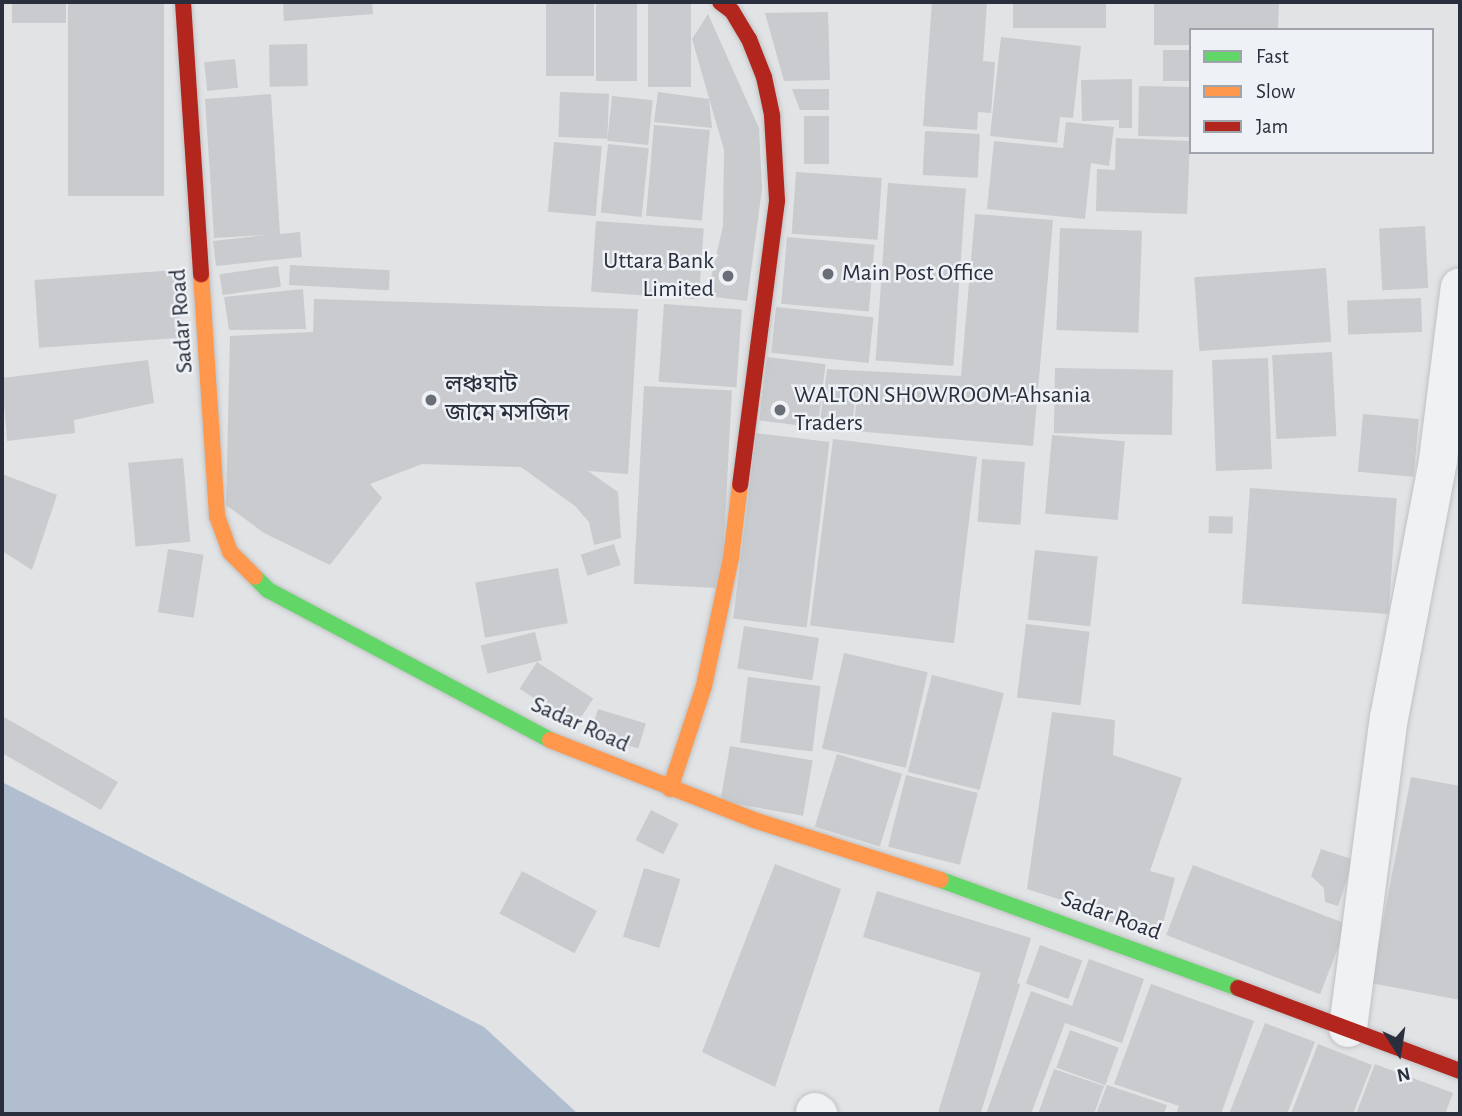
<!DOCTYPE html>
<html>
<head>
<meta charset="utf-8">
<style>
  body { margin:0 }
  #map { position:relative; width:1462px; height:1116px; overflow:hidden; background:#e1e3e5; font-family:"Alegreya Sans","Noto Sans Bengali",sans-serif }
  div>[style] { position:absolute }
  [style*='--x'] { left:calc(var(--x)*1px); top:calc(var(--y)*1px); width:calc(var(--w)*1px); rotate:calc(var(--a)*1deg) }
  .water>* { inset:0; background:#b1becf }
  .building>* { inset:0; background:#c9cbce; transform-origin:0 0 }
  .roads { filter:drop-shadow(0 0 2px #bfc1c3) drop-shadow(0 0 2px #bfc1c3) }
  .street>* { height:38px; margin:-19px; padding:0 19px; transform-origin:19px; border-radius:19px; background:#f0f1f2 }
  .fast>* { height:16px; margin:-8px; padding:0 8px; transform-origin:8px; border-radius:8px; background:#63d668 }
  .slow>* { height:16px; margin:-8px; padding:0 8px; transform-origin:8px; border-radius:8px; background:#ff974d }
  .jam>* { height:16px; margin:-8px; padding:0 8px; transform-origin:8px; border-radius:8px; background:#b3261e }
  .dots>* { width:19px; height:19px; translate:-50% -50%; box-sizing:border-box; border:4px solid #eef1f5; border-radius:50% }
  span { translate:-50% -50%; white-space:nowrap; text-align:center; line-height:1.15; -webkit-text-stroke:5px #eef1f5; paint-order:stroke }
  .poi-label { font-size:24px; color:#292f3d }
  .right { translate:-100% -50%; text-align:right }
  .left { translate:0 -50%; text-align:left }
  .street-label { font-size:24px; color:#292f3d }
  .frame { position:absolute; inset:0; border:4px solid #292f3d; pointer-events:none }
  .legend { position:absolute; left:1189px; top:28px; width:245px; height:126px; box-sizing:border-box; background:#eef1f5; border:2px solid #9fa3ab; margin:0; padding:9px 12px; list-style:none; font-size:21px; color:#292f3d }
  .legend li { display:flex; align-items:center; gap:14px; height:35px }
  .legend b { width:35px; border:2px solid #9fa3ab }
  .north { position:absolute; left:1364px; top:1018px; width:70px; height:70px; -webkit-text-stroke:5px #eef1f5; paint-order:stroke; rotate:168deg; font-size:19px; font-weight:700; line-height:28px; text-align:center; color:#292f3d }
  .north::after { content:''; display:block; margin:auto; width:24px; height:32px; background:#292f3d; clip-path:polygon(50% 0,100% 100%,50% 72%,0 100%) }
</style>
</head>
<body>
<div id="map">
  <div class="water">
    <i style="clip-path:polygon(2px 782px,484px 1027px,578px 1114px,2px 1114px)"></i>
  </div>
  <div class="building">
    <i style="left:12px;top:2px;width:54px;height:21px"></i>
    <i style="left:68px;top:2px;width:96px;height:194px"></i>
    <i style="clip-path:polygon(283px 2px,372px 2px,373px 14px,284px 21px)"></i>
    <i style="left:546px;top:2px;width:48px;height:74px"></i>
    <i style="left:596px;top:2px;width:41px;height:79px"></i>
    <i style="left:648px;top:2px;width:43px;height:85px"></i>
    <i style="clip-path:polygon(932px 2px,987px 2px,983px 61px,995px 62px,991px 113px,978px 112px,977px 130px,923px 126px)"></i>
    <i style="left:1013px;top:2px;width:93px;height:26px"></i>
    <i style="clip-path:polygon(1154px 2px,1279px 2px,1278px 30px,1191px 30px,1191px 45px,1154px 45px)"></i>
    <i style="clip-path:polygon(828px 12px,830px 80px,784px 81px,765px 13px)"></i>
    <i style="clip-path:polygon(708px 14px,759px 128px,762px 189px,747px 301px,707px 296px,723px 226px,724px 150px,692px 39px)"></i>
    <i style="clip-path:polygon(1001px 37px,1081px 46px,1073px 118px,1060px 117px,1057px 143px,990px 136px)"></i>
    <i style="left:307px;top:44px;width:42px;height:38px;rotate:89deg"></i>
    <i style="left:1191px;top:50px;width:31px;height:28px;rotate:90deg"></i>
    <i style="left:235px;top:59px;width:29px;height:31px;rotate:84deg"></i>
    <i style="clip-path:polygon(1132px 79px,1132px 128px,1119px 128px,1119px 120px,1082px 121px,1081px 80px)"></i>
    <i style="left:1139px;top:86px;width:52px;height:50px;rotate:1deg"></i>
    <i style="clip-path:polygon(792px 89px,829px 89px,829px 110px,800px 110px)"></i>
    <i style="left:560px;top:92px;width:49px;height:45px;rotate:2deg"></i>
    <i style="clip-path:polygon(658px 92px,709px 99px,712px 128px,654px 122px)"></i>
    <i style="clip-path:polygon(271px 94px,280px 234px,300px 232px,302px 257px,216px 266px,213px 241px,267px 235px,214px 238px,205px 99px)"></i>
    <i style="left:612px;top:96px;width:41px;height:45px;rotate:6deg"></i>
    <i style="left:804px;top:116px;width:25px;height:48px"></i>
    <i style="clip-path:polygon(1066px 122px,1114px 127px,1109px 166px,1091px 163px,1085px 219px,987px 209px,994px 141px,1063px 148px)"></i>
    <i style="left:654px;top:125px;width:56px;height:91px;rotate:5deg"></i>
    <i style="left:925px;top:131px;width:55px;height:44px;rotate:3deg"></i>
    <i style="clip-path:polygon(1116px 138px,1190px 141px,1187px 214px,1096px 211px,1097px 169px,1115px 170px)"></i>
    <i style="left:554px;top:142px;width:48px;height:70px;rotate:5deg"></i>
    <i style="left:608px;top:144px;width:41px;height:69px;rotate:6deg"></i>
    <i style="left:796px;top:172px;width:86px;height:62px;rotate:4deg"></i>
    <i style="left:888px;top:183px;width:78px;height:178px;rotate:4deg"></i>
    <i style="clip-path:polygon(975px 214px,1053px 220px,1033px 446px,854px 431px,858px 376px,851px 433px,819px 428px,827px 369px,961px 376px)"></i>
    <i style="left:596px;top:221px;width:108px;height:71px;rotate:4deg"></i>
    <i style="left:1425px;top:226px;width:62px;height:46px;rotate:87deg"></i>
    <i style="left:1060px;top:228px;width:82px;height:102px;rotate:2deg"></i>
    <i style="left:787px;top:237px;width:88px;height:67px;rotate:5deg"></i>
    <i style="left:290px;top:265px;width:100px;height:20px;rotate:3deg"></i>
    <i style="left:278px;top:266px;width:21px;height:59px;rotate:82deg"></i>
    <i style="left:1326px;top:268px;width:74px;height:132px;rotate:86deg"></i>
    <i style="left:177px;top:270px;width:68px;height:143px;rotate:86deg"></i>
    <i style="clip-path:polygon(303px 289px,306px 329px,229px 330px,224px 297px)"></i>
    <i style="left:1421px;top:298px;width:34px;height:74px;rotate:88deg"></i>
    <i style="clip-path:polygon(314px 299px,638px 309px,628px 474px,588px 471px,618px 492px,621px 538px,594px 545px,589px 522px,575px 506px,521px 467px,422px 464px,370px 484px,382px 498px,330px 565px,264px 533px,226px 505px,230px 336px,313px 332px)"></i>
    <i style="left:664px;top:304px;width:78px;height:78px;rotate:4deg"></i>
    <i style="left:776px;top:307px;width:98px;height:46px;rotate:6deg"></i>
    <i style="left:1332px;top:352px;width:84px;height:60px;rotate:87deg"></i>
    <i style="left:767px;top:357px;width:59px;height:64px;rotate:7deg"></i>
    <i style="left:1268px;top:358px;width:111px;height:56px;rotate:88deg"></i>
    <i style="clip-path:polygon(148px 360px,154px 403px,74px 420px,75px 433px,7px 441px,2px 378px)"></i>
    <i style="left:1055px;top:368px;width:118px;height:65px;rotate:1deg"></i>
    <i style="left:644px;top:386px;width:88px;height:198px;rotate:3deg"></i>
    <i style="left:1363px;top:414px;width:56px;height:58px;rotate:5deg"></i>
    <i style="left:756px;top:433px;width:74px;height:187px;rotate:7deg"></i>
    <i style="left:1052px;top:435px;width:73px;height:79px;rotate:5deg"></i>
    <i style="left:833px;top:439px;width:145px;height:188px;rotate:7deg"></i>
    <i style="left:183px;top:458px;width:84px;height:55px;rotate:85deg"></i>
    <i style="left:982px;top:459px;width:43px;height:63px;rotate:4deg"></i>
    <i style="clip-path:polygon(2px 474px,57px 495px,32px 570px,2px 551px)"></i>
    <i style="left:1250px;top:488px;width:147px;height:116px;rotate:4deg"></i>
    <i style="left:1209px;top:516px;width:24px;height:17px;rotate:2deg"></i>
    <i style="left:614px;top:544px;width:22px;height:35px;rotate:72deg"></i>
    <i style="left:168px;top:549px;width:36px;height:64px;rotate:9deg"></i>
    <i style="left:1035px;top:550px;width:63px;height:70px;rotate:6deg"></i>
    <i style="left:558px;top:568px;width:56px;height:84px;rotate:80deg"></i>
    <i style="left:1026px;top:624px;width:64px;height:74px;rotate:7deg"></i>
    <i style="left:744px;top:626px;width:76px;height:43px;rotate:9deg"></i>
    <i style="left:535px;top:632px;width:29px;height:56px;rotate:76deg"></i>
    <i style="left:844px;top:653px;width:86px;height:98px;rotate:13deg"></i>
    <i style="left:537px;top:662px;width:67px;height:32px;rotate:33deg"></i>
    <i style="left:932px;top:675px;width:74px;height:100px;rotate:14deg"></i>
    <i style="left:748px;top:677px;width:73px;height:66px;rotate:7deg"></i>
    <i style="left:598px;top:709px;width:50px;height:26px;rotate:17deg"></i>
    <i style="clip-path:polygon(1052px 712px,1115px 720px,1113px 755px,1182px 778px,1150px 871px,1175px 878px,1160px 935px,1107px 921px,1108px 915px,1027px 889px)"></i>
    <i style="clip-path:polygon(2px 716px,118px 782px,101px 810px,2px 753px)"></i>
    <i style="left:730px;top:746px;width:84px;height:56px;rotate:10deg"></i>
    <i style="left:837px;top:754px;width:68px;height:76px;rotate:17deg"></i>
    <i style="left:906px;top:775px;width:74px;height:74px;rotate:14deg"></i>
    <i style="clip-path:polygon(1411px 777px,1460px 786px,1460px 1000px,1371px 983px)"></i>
    <i style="left:651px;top:810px;width:31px;height:34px;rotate:27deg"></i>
    <i style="clip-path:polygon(1321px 849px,1354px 860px,1338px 906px,1325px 902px,1324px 888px,1311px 876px)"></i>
    <i style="clip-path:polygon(775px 864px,841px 889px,775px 1087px,702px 1052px)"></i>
    <i style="left:1193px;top:865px;width:165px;height:75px;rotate:21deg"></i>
    <i style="left:644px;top:868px;width:38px;height:72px;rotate:17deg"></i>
    <i style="left:522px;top:871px;width:85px;height:48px;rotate:28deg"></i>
    <i style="left:877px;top:891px;width:161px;height:48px;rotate:17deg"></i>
    <i style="left:1040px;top:945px;width:45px;height:41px;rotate:20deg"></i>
    <i style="clip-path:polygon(1089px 959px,1144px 979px,1122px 1043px,1065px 1023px,1031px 1114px,986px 1114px,1031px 991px,1072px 1006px)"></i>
    <i style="left:981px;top:972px;width:41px;height:149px;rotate:17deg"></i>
    <i style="clip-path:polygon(1151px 984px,1254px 1021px,1221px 1114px,1176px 1114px,1179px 1106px,1114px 1084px)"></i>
    <i style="clip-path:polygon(1265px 1023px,1315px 1042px,1287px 1114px,1229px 1114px)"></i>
    <i style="left:1070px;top:1030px;width:52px;height:40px;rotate:20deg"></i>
    <i style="clip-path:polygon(1318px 1044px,1372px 1065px,1353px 1114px,1291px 1114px)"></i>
    <i style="clip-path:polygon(1375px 1064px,1453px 1093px,1445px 1114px,1356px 1114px)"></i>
    <i style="clip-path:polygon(1054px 1069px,1104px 1086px,1094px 1114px,1038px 1114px)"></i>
    <i style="clip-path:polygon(1107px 1085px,1167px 1105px,1164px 1114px,1096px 1114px)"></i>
  </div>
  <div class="roads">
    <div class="street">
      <i style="--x:1348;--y:1028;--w:313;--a:-82.5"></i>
      <i style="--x:1389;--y:718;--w:263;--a:-79.2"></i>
      <i style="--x:1438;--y:460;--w:174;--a:-82.8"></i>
      <i style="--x:815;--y:1112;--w:4;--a:34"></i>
    </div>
    <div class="fast">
      <i style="--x:255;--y:577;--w:18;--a:45"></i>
      <i style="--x:268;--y:590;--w:319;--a:28"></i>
      <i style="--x:941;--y:880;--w:316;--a:20"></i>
    </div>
    <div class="slow">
      <i style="--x:201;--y:274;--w:243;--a:86.2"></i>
      <i style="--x:217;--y:516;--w:38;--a:70"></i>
      <i style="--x:230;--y:552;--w:35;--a:45"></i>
      <i style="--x:550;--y:740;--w:219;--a:21.4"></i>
      <i style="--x:754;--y:820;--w:196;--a:17.8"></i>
      <i style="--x:670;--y:789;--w:108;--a:-71.7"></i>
      <i style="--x:704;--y:686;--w:131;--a:-78.1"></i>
      <i style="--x:731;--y:558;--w:74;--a:-83"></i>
    </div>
    <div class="jam">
      <i style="--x:183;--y:2;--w:273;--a:86.2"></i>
      <i style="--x:720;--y:2;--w:15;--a:37"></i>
      <i style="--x:732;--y:11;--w:33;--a:59"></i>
      <i style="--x:749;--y:39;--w:41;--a:68.5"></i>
      <i style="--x:764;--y:77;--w:40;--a:78"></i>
      <i style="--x:772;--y:116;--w:85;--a:86.6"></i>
      <i style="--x:777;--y:201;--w:286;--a:97.4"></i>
      <i style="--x:1238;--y:988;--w:237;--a:20.5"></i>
    </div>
  </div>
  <div class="dots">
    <i style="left:828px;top:274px;background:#696e78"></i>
    <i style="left:728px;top:276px;background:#696e78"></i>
    <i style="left:431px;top:400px;background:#696e78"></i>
    <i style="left:780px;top:410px;background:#696e78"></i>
  </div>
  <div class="poi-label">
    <span class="right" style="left:714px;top:276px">Uttara Bank<br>Limited</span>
    <span class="left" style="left:842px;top:274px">Main Post Office</span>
    <span class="left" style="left:445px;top:400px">লঞ্চঘাট<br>জামে মসজিদ</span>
    <span class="left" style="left:794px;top:410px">WALTON SHOWROOM-Ahsania<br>Traders</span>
  </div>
  <div class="street-label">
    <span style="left:182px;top:321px;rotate:-94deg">Sadar Road</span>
    <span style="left:580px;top:725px;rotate:24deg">Sadar Road</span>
    <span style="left:1111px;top:916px;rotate:20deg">Sadar Road</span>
  </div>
  <div class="frame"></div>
  <ul class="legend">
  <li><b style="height:9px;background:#63d668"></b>Fast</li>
  <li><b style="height:9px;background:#ff974d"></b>Slow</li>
  <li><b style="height:9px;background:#b3261e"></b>Jam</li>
  </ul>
  <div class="north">N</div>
</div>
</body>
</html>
